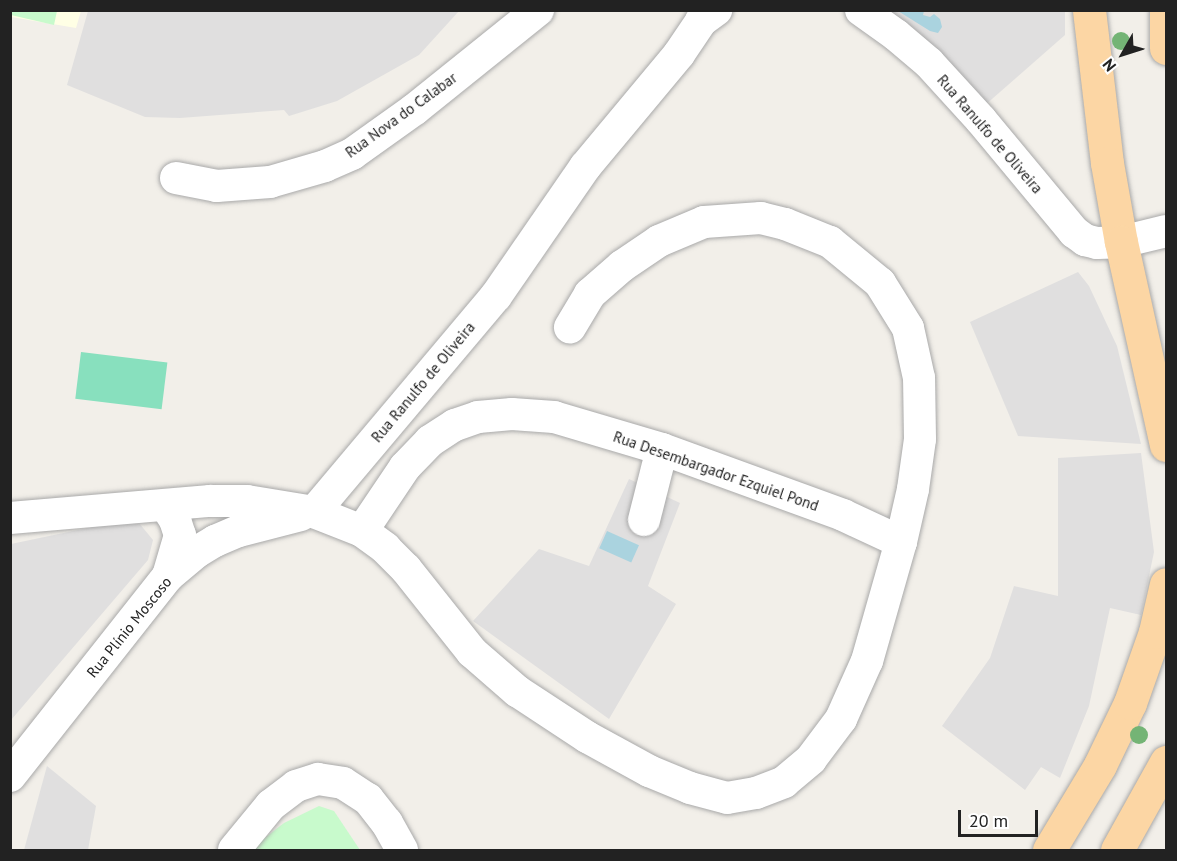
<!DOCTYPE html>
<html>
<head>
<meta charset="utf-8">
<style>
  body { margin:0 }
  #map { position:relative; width:1177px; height:861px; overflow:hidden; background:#f2efe9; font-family:"PT Sans",sans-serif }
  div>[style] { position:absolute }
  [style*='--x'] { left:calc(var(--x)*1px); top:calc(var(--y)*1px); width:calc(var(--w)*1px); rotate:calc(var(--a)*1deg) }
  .residential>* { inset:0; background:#e0dfdf }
  .education>* { inset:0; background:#ffffe5 }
  .park>* { inset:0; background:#c8facc }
  .pitch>* { inset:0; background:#88e0be; transform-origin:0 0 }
  .water>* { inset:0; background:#aad3df; transform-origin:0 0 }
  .roads { filter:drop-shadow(0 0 2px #a9a9a9) drop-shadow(0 0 2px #a9a9a9) }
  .minor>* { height:32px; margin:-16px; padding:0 16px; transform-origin:16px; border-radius:16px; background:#fff }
  .major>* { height:33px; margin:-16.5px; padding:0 16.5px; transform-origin:16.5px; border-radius:16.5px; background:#fcd6a4 }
  .trees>* { width:18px; height:18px; margin:-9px; border-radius:50%; background:#74b475 }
  span { translate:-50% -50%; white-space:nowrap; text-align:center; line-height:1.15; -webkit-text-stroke:4.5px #fff; paint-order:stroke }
  .street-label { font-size:15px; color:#222 }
  .frame { position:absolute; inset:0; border:12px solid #222; pointer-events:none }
  .north { position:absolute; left:1093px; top:24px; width:60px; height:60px; -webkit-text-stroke:4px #fff; paint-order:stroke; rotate:231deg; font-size:16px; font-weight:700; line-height:24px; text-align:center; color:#222 }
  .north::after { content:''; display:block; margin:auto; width:21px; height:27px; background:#222; clip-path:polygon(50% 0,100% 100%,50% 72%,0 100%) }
  .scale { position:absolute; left:958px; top:810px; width:80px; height:27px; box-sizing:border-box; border:3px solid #222; border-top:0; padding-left:8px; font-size:18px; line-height:21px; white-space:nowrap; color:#222; -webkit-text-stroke:4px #fff; paint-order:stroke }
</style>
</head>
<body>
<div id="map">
  <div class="residential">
    <i style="clip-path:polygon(88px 11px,88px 10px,459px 11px,419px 55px,337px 101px,289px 116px,284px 110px,180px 118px,145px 117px,67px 85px)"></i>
    <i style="clip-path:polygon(882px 11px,1065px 11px,1065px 35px,984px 106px)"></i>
    <i style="clip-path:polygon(1078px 272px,1089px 286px,1117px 346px,1141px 444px,1018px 436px,970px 322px)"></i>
    <i style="clip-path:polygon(1141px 453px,1154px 552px,1141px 615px,1110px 608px,1089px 706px,1060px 778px,1041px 767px,1025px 790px,942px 726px,990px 658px,1014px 586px,1058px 596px,1058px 458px)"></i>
    <i style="clip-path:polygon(629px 479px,680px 503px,648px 586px,676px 604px,609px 719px,473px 621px,539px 549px,589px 566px)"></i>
    <i style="clip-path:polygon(111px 523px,139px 523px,153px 540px,148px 560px,11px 720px,11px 544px)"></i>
    <i style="clip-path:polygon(47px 766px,96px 806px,88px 850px,24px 850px)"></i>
  </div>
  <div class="education">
    <i style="clip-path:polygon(10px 11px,81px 11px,76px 28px,11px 17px)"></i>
  </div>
  <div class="park">
    <i style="clip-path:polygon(11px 10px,57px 10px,57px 11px,54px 25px,11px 15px)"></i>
    <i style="clip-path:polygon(319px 806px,334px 811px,360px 850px,249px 850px,284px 823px)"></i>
  </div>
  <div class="pitch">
    <i style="left:81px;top:352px;width:87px;height:47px;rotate:7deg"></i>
  </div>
  <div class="water">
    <i style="clip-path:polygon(898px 11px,924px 11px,923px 15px,930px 17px,934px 14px,940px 19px,942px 27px,938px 33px,930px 31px)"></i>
    <i style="left:607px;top:531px;width:35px;height:19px;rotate:24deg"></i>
  </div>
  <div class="roads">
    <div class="minor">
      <i style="--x:861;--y:10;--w:43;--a:35.5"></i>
      <i style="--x:896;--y:35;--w:43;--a:40.3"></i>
      <i style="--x:929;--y:63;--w:77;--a:47.6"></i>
      <i style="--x:981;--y:120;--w:146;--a:50.3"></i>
      <i style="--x:1074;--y:232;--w:14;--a:36"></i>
      <i style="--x:1085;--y:240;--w:12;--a:14"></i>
      <i style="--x:1097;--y:243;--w:24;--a:-2"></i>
      <i style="--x:1121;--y:242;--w:46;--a:-13.7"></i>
      <i style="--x:176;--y:178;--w:42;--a:11"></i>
      <i style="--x:217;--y:186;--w:53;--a:-4.3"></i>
      <i style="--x:270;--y:182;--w:57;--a:-16.2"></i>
      <i style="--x:325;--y:166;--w:30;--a:-24"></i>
      <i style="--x:352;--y:154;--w:77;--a:-35.5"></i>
      <i style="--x:415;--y:109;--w:158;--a:-38.8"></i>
      <i style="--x:166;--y:506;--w:17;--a:57"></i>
      <i style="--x:175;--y:520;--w:16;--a:72"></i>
      <i style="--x:180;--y:535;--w:43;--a:106.3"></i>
      <i style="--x:314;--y:512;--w:282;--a:-49.9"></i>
      <i style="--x:496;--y:296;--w:157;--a:-55.4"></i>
      <i style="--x:585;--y:167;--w:147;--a:-50.2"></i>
      <i style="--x:679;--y:54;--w:40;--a:-56"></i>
      <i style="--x:701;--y:21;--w:19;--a:-36"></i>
      <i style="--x:10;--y:518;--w:201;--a:-4.9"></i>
      <i style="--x:210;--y:501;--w:37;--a:0"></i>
      <i style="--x:247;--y:501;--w:68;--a:9.3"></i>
      <i style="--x:314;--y:512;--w:52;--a:21.6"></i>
      <i style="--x:362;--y:531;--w:29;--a:36"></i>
      <i style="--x:385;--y:548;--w:30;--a:45"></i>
      <i style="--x:406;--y:569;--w:106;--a:51.5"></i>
      <i style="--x:472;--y:652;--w:60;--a:40.9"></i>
      <i style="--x:517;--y:691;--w:84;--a:33.3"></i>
      <i style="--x:587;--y:737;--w:71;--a:28.7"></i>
      <i style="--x:649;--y:771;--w:44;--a:22.5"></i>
      <i style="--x:690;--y:788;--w:38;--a:15"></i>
      <i style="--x:727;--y:798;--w:29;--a:-10"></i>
      <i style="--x:756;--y:793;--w:30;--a:-21"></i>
      <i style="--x:784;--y:782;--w:35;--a:-40"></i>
      <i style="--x:811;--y:759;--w:50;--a:-53.1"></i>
      <i style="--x:841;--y:719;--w:64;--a:-65.9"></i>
      <i style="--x:867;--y:661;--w:124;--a:-74.1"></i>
      <i style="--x:901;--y:542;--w:54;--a:-77.2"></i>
      <i style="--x:913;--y:489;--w:50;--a:-82"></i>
      <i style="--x:920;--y:439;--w:61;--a:-90.9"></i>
      <i style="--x:919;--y:378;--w:51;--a:-102.4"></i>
      <i style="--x:908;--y:328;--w:53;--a:-121.9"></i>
      <i style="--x:880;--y:283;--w:65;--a:-140.6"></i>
      <i style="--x:830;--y:242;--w:48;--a:-158.2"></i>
      <i style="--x:785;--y:224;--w:25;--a:-166"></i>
      <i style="--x:761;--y:218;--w:57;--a:176"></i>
      <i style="--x:704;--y:222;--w:49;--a:157.1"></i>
      <i style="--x:659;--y:241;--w:45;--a:146"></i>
      <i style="--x:622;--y:266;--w:43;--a:138.8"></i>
      <i style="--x:590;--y:294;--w:39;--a:121"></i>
      <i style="--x:644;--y:520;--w:73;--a:-75.8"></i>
      <i style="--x:362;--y:531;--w:77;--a:-56.1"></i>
      <i style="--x:405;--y:467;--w:36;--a:-46"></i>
      <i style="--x:430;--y:441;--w:30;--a:-33"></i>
      <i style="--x:455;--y:425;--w:24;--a:-19"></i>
      <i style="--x:478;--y:417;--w:34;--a:-5"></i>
      <i style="--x:512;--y:414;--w:42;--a:4.1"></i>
      <i style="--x:554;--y:417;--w:113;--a:16.5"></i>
      <i style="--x:662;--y:449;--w:193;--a:20"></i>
      <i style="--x:843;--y:515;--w:64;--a:25"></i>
      <i style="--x:10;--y:776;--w:255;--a:-51.7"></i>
      <i style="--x:168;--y:576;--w:35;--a:-40"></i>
      <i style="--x:195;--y:553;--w:23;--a:-31"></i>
      <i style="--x:215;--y:541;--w:26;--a:-23"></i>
      <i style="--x:239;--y:531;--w:64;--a:-14.5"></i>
      <i style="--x:234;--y:850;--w:58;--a:-50.6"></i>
      <i style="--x:271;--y:805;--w:31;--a:-37"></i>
      <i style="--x:296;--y:786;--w:23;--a:-18"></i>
      <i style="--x:318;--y:779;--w:25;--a:9"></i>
      <i style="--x:343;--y:783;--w:30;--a:33"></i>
      <i style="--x:368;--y:799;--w:31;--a:52"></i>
      <i style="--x:387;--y:823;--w:31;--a:61"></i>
    </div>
    <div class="major">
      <i style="--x:1089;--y:10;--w:154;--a:83.3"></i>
      <i style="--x:1107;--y:163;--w:80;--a:80"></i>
      <i style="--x:1121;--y:242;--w:208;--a:77.5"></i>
      <i style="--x:1166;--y:11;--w:37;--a:90"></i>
      <i style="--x:1049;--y:850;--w:99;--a:-59"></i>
      <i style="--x:1100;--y:765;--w:69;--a:-64.2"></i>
      <i style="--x:1130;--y:703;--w:75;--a:-70.6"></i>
      <i style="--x:1155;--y:632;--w:49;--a:-77.1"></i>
      <i style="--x:1117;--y:850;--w:101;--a:-60.9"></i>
    </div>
  </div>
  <div class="trees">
    <i style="left:1121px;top:41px"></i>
    <i style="left:1139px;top:735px"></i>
  </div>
  <div class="street-label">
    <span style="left:401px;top:115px;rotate:-36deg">Rua Nova do Calabar</span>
    <span style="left:990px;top:134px;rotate:49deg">Rua Ranulfo de Oliveira</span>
    <span style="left:423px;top:382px;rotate:-50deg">Rua Ranulfo de Oliveira</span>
    <span style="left:716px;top:471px;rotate:19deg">Rua Desembargador Ezquiel Pond</span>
    <span style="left:129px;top:627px;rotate:-51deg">Rua Plínio Moscoso</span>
  </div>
  <div class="frame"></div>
  <div class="north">N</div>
  <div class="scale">20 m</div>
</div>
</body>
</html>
